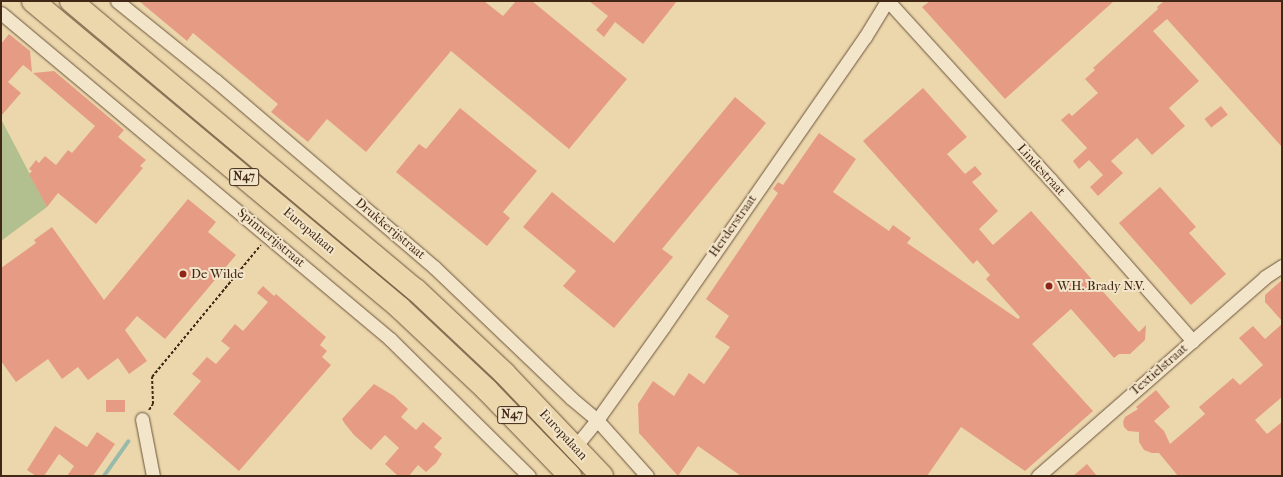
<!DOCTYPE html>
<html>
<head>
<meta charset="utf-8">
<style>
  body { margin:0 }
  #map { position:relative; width:1283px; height:477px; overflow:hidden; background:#ecd7ac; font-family:"IM FELL French Canon",serif }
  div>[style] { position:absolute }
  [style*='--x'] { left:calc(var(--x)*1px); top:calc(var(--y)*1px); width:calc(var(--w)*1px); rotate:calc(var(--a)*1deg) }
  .green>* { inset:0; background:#b2bf8e }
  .stream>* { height:3.5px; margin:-1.75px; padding:0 1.75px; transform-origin:1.75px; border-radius:1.75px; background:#99baab }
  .building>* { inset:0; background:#e69c84; transform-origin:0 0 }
  .path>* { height:2px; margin-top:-1px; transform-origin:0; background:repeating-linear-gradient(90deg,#402716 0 3px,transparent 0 5px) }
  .roads { filter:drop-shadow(0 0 1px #6b533c) drop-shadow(0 0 1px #6b533c) }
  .minor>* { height:13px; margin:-6.5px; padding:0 6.5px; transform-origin:6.5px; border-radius:6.5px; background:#f3e5c9 }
  .trunk>* { height:22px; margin:-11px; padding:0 11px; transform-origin:11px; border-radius:11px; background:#ecd7ac }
  .dots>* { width:11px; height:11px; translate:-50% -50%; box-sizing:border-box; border:2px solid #f3e5c9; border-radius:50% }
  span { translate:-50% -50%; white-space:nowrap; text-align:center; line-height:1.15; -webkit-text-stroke:4px #f3e5c9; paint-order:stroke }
  .shield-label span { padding:1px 3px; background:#f3e5c9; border:1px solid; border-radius:3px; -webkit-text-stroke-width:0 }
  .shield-label { font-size:12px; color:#402716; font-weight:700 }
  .street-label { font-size:13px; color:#402716 }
  .poi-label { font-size:13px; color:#402716 }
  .left { translate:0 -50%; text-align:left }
  .frame { position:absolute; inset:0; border:2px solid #402716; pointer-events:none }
</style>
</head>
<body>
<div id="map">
  <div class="green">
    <i style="clip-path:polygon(1px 119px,47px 207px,1px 241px)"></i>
  </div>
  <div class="stream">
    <i style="--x:104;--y:476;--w:42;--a:-54.8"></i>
  </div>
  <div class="building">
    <i style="clip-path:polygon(139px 1px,484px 1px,503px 16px,516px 1px,532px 1px,627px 79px,569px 149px,451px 51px,366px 152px,327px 119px,308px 142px,271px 112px,278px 104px,193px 33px,187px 41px)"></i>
    <i style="clip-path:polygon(589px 1px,677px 1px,643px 44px,615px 22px,604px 37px,596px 30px,608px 16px)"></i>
    <i style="clip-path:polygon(930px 1px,1114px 1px,1005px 99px,922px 7px)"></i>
    <i style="clip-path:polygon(1164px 1px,1282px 1px,1282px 147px,1167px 19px,1153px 31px,1199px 81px,1169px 108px,1185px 126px,1152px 155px,1137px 138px,1111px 161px,1123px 173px,1098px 196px,1090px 187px,1103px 175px,1089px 160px,1079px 169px,1073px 161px,1087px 148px,1061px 120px,1069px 113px,1072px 116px,1098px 93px,1085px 79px,1095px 70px,1093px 68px,1158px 9px,1157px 7px)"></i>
    <i style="clip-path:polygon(9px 34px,30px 51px,32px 72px,23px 65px,8px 82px,21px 93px,1px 116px,1px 44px)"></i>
    <i style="clip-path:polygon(54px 71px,124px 130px,118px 137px,146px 160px,140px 166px,143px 168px,96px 224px,58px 193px,47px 207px,29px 174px,32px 171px,29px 169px,36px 160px,39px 163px,45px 156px,56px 165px,68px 150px,72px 153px,95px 126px,33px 73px)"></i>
    <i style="clip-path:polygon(923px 88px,967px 137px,947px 154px,965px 174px,975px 166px,982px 174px,972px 182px,998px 211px,979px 229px,993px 245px,1031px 211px,1139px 332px,1146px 325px,1145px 340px,1130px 354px,1119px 354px,1114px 358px,1071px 309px,1032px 344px,1093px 411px,1025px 471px,961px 427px,927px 476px,741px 476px,698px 446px,678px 476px,639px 433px,638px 404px,653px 381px,674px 396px,689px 373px,704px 384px,730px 347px,715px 337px,729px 316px,706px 299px,778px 193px,773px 189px,778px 182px,783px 185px,819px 133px,856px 159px,833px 192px,889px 231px,893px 225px,911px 238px,907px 243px,1018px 319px,1020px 317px,986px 279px,990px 275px,977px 260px,973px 264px,863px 141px)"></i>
    <i style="clip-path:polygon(735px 97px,766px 123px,662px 249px,673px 257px,614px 328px,563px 286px,576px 271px,523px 227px,552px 192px,614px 243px)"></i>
    <i style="left:1221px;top:106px;width:11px;height:21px;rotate:52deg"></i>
    <i style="clip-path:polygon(460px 108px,537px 171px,503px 212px,510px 218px,487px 246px,396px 172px,419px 144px,426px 149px)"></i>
    <i style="clip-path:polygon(1160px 187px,1196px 227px,1189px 233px,1226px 274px,1191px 305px,1119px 223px)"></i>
    <i style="clip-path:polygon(188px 199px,216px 222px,208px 232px,236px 255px,165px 339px,137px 316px,125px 330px,147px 361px,129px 374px,118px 358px,88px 380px,78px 367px,62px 379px,48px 359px,16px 382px,1px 361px,1px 268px,36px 243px,34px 240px,52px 227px,104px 300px)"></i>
    <i style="clip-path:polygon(1282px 280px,1282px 321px,1265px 302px,1265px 295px)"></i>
    <i style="clip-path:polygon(263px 286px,274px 296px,276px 294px,326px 337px,320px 345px,327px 351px,322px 357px,331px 365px,239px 471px,173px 414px,201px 381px,192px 374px,207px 357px,216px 364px,230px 348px,221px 341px,235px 324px,243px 331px,268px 302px,257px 293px)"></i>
    <i style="clip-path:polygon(1282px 324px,1282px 397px,1255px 420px,1267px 434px,1282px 422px,1282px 476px,1178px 476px,1159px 453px,1152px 453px,1144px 450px,1139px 442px,1139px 432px,1128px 431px,1124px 427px,1123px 422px,1125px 417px,1138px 409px,1136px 407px,1156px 390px,1170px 407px,1154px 421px,1164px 431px,1170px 444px,1205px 414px,1199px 407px,1233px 378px,1240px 385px,1263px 365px,1239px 338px,1253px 326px,1265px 339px)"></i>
    <i style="clip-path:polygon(374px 384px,394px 396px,408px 409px,401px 417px,416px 430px,423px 422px,442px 438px,434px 447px,442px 454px,436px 463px,426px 472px,418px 465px,409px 476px,398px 476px,385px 464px,399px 448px,385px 435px,371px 450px,354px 435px,345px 424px,342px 419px)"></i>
    <i style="left:125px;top:400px;width:12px;height:19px;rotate:90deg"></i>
    <i style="clip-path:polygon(55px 426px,87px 447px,97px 432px,115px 444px,93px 476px,67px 476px,74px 466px,59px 454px,44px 476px,36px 476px,27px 470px)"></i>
    <i style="clip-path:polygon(1087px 464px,1097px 476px,1073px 476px)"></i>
  </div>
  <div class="path">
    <i style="--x:149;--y:410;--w:7;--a:-56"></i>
    <i style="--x:153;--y:404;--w:27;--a:-92"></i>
    <i style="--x:152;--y:377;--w:171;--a:-50.5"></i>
  </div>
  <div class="roads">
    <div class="minor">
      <i style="--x:117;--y:1;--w:126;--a:38.9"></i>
      <i style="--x:215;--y:80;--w:288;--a:40.5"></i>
      <i style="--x:434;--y:267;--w:190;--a:43.7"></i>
      <i style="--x:571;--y:398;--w:34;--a:40"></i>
      <i style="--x:597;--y:420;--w:75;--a:48.2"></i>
      <i style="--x:888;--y:1;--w:241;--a:47.7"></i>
      <i style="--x:1050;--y:179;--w:216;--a:48.6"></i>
      <i style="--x:1;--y:13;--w:508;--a:39.96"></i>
      <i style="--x:390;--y:339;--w:195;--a:44.6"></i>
      <i style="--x:142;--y:419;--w:58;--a:79.1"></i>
      <i style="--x:575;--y:447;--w:35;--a:-51"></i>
      <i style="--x:597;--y:420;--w:115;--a:-54.5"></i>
      <i style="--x:664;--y:326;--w:352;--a:-55.2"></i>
      <i style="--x:865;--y:37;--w:42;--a:-58.6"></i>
      <i style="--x:1038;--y:476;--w:302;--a:-41.2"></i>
      <i style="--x:1265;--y:277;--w:20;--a:-33"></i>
    </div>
    <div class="trunk">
      <i style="--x:33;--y:1;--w:478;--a:39.9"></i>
      <i style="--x:400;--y:308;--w:120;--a:43.3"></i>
      <i style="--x:487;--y:390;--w:120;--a:46"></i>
      <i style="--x:71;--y:1;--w:450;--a:40"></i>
      <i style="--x:416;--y:290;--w:121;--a:43.3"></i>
      <i style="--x:504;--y:373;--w:142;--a:46.4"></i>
    </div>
  </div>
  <div class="dots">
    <i style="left:183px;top:274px;background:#8f2418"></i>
    <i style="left:1049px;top:286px;background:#8f2418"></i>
  </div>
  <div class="shield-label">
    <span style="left:244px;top:177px">N47</span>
    <span style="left:512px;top:415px">N47</span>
  </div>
  <div class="street-label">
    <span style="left:1041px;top:170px;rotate:48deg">Lindestraat</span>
    <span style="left:733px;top:226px;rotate:-55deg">Herderstraat</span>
    <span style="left:390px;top:229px;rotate:40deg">Drukkerijstraat</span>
    <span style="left:309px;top:231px;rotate:40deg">Europalaan</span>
    <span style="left:271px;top:238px;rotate:40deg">Spinnerijstraat</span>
    <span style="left:1159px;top:370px;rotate:-41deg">Textielstraat</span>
    <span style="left:563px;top:435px;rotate:47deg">Europalaan</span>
  </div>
  <div class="poi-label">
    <span class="left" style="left:191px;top:274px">De Wilde</span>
    <span class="left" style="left:1057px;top:286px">W.H. Brady N.V.</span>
  </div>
  <div class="frame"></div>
</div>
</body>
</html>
